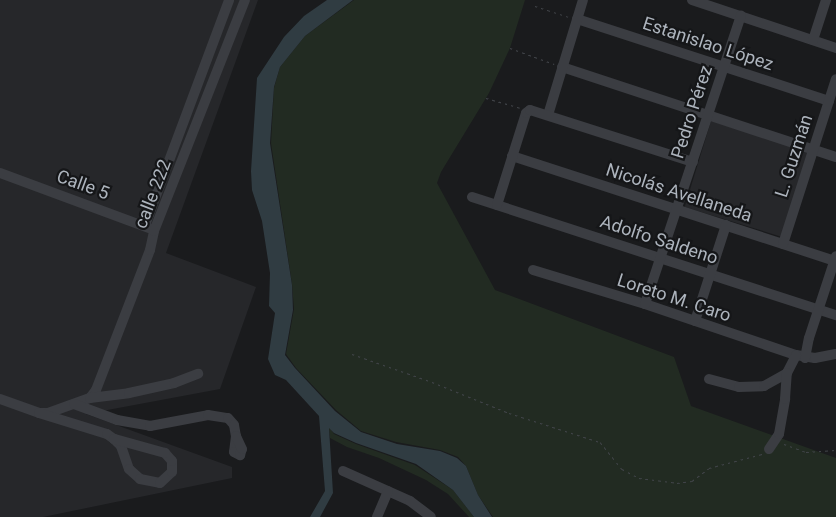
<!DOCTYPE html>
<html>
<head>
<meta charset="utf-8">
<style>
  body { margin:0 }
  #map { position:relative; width:836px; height:517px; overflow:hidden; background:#1a1b1d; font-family:Roboto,sans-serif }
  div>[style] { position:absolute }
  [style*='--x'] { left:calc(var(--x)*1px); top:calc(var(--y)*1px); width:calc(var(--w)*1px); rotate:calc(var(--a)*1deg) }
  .built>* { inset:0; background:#26272a; transform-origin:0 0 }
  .green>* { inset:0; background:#222b22 }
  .water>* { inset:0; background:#303c42 }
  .path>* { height:1px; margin-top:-0.5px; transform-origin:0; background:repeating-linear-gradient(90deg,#414449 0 2.5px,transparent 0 6.5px) }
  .minor>* { height:10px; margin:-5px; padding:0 5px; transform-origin:5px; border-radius:5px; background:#3b3d42 }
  span { translate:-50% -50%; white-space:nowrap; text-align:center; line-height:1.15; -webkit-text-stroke:4.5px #151618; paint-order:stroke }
  .street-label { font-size:18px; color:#adb4bd }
</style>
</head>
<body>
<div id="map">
  <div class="built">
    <i style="clip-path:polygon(0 0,258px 0,166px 253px,256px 287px,220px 389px,86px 414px,232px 467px,232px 478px,43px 517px,0 517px)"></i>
    <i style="left:711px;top:121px;width:102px;height:90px;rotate:17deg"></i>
  </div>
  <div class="green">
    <i style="clip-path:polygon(354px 0,525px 0,510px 48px,489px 93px,441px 172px,437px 183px,495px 290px,674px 357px,691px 406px,836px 458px,836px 517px,493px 517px,478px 495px,466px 466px,458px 457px,440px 450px,396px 442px,361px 431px,336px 410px,296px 368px,286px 354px,294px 309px,292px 284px,271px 143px,274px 88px,280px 67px,305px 36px)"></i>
    <i style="clip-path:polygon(329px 427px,334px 434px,356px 444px,415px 465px,453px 490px,474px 517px,469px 517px,448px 494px,426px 480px,379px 458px,347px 447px,330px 438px)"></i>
  </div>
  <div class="water">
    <i style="clip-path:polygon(327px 0,353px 0,305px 36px,280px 67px,274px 87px,270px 143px,292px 285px,293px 310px,285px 355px,295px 368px,335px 411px,361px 432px,397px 444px,440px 451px,457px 458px,466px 466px,478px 495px,492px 517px,474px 517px,453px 490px,416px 464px,356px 443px,334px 433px,329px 428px,333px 493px,320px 517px,310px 517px,325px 491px,319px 416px,286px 380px,275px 375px,268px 359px,275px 313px,269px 306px,270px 273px,262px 221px,252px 190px,251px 171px,257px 78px,284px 37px,304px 16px)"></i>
  </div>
  <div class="path">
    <i style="--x:535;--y:6;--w:36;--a:18"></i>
    <i style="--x:510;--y:48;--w:47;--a:20"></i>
    <i style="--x:486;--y:98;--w:35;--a:16"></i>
    <i style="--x:352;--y:354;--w:85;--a:19.3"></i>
    <i style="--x:432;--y:382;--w:83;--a:21.9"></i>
    <i style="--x:509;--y:413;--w:96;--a:17.7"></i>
    <i style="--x:600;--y:442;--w:35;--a:51"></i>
    <i style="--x:622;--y:469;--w:19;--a:28"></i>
    <i style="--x:639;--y:478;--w:38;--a:7"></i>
    <i style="--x:677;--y:483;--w:15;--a:-8"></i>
    <i style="--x:692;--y:481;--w:21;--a:-37"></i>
    <i style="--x:709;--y:468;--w:55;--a:-14.8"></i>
    <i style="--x:784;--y:444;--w:23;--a:20"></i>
    <i style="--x:806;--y:452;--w:30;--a:-4"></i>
  </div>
  <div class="minor">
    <i style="--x:692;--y:0;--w:152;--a:18.4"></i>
    <i style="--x:577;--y:19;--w:265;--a:18"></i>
    <i style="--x:813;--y:40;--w:42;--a:-72"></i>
    <i style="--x:562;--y:67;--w:288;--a:18.2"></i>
    <i style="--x:548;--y:115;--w:120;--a:-73.1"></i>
    <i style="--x:512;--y:156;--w:341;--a:18"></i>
    <i style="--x:0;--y:173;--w:159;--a:20.3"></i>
    <i style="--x:472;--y:197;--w:383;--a:18"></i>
    <i style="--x:497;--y:205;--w:96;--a:-72.5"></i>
    <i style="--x:526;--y:113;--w:5;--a:-37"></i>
    <i style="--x:530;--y:110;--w:171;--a:17.7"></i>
    <i style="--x:145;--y:225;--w:240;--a:-69.5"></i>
    <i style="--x:783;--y:244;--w:173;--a:-72.2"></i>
    <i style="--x:533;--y:270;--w:117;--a:16.9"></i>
    <i style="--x:645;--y:304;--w:159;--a:18.7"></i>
    <i style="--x:796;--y:355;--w:19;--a:9"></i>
    <i style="--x:815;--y:358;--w:21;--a:-11"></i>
    <i style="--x:645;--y:304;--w:304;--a:-71.6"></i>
    <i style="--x:695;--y:321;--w:101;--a:-72.1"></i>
    <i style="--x:805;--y:358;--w:20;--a:-79"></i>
    <i style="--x:809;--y:338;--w:86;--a:-71.8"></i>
    <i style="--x:709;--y:379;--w:31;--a:15"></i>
    <i style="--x:739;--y:387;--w:25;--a:-2"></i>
    <i style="--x:764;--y:386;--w:26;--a:-29"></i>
    <i style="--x:787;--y:373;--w:20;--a:-63"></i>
    <i style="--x:90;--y:398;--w:10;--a:-53"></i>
    <i style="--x:96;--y:390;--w:150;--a:-68.9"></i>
    <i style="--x:150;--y:250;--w:19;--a:-78"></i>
    <i style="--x:154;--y:231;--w:248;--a:-68.5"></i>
    <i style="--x:0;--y:399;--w:41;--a:19.7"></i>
    <i style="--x:39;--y:413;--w:9;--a:0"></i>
    <i style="--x:48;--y:413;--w:45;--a:-19.7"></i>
    <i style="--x:90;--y:398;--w:39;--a:-7"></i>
    <i style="--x:129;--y:393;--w:46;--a:-12.5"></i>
    <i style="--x:174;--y:383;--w:26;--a:-21"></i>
    <i style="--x:74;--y:404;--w:46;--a:20.4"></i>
    <i style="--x:117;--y:420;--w:34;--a:10"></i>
    <i style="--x:150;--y:426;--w:59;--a:-10.7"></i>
    <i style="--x:208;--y:415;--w:20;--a:9"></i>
    <i style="--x:228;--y:418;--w:9;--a:49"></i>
    <i style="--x:234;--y:425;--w:11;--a:80"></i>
    <i style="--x:236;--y:436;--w:16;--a:97"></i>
    <i style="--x:234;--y:452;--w:7;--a:27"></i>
    <i style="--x:240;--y:455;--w:6;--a:-72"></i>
    <i style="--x:242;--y:449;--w:14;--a:-115"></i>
    <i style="--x:39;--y:413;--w:71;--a:17.2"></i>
    <i style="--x:107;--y:434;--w:9;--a:36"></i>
    <i style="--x:114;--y:439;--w:10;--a:45"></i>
    <i style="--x:121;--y:446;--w:24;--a:71"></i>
    <i style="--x:129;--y:469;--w:15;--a:42"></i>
    <i style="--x:140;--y:479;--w:20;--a:11"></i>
    <i style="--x:160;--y:483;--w:16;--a:-43"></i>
    <i style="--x:172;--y:472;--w:11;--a:-90"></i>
    <i style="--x:172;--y:461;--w:11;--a:-131"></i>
    <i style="--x:165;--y:453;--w:53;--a:-164.6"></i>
    <i style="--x:769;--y:449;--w:18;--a:-56"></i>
    <i style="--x:779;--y:434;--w:36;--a:-80"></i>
    <i style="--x:785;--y:399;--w:26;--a:-86"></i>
    <i style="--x:343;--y:471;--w:73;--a:24.1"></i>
    <i style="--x:410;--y:501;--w:26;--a:37"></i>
    <i style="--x:377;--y:517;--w:28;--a:-67"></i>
  </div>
  <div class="street-label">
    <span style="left:708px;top:44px;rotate:18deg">Estanislao López</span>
    <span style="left:692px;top:112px;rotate:-72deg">Pedro Pérez</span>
    <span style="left:794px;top:156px;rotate:-72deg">L. Guzmán</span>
    <span style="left:83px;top:185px;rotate:20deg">Calle 5</span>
    <span style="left:679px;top:193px;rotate:18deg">Nicolás Avellaneda</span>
    <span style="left:153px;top:194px;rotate:-69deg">calle 222</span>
    <span style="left:659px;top:240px;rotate:18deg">Adolfo Saldeno</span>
    <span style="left:674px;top:298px;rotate:18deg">Loreto M. Caro</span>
  </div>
</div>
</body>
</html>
